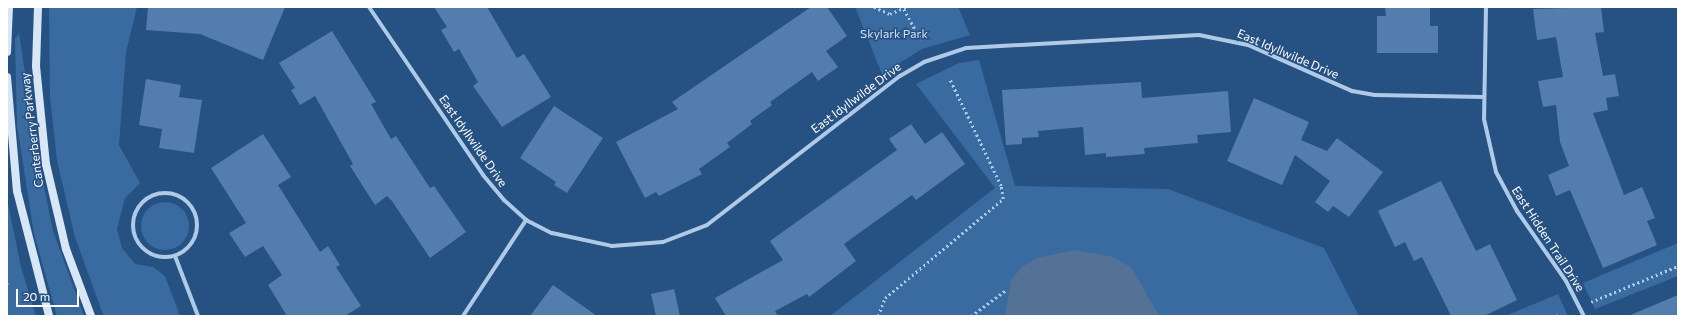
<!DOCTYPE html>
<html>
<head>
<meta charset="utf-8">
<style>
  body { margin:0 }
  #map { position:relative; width:1685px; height:323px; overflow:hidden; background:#265183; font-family:Commissioner,sans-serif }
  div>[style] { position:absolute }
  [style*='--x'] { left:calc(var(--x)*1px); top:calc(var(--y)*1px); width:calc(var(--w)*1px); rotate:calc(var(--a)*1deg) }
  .green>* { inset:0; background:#3a6ba0 }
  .round { border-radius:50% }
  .water>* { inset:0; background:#547296 }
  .building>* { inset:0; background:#527dad }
  .path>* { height:2.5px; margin-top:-1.25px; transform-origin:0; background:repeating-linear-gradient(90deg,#afcae7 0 2px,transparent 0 5px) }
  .street>* { height:4px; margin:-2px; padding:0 2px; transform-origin:2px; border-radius:2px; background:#afcae7 }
  .street>.ring { margin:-2px; padding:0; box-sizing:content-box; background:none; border:4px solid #afcae7; border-radius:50% }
  .secondary>* { height:8px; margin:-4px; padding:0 4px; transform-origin:4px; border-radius:4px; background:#d9e6f6 }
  span { translate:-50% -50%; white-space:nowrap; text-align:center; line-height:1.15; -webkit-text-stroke:3px #265183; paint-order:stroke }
  .park-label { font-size:12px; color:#d2e3f6 }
  .street-label { font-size:12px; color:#fff }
  .frame { position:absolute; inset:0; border:8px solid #fff; pointer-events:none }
  .scale { position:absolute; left:16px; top:289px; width:63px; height:18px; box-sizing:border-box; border:2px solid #fff; border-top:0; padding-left:5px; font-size:12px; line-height:14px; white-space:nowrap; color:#fff; -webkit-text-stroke:3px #265183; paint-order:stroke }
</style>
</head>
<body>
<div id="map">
  <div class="green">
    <i style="clip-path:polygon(49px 7px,137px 7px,126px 52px,119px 145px,140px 183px,125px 198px,117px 229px,122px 248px,135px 264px,153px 267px,165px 276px,180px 316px,104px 316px,101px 309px,75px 237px,57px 161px,50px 96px)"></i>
    <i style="clip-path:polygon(855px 7px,958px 7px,970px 35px,922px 49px,882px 74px)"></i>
    <i style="clip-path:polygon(19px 33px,37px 153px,53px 231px,84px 316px,57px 316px,34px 234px,17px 125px,15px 39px)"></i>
    <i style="clip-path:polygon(979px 60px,1015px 186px,1168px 189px,1324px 248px,1359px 316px,830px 316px,995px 188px,916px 84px,959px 63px)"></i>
    <i style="clip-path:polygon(7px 199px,21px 267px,36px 316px,7px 316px)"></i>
    <i class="round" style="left:141px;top:202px;width:48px;height:48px"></i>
    <i style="clip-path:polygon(1678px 243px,1678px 276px,1595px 309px,1583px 283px)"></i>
    <i style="clip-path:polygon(1558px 294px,1568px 316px,1505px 316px,1522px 309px)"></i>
  </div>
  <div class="water">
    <i style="clip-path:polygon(1075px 250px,1113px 257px,1132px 268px,1159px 316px,1005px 316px,1011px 280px,1022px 267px,1037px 258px)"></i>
  </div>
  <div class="building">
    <i style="clip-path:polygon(148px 7px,285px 7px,263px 60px,200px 34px,146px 30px)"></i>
    <i style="clip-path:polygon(434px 7px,487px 7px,517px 58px,524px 54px,551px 97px,502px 127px,473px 86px,478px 82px,459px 49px,454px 52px,441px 30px,447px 27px)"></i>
    <i style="clip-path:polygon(811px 7px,827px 7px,847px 36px,826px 51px,838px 67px,818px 81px,812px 72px,770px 102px,772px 105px,750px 121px,752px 124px,727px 143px,730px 147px,699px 169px,702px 174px,659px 196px,656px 192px,645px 198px,616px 142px,678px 109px,672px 102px)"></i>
    <i style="clip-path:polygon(1385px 7px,1430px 7px,1430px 26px,1438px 26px,1438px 53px,1377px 53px,1377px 16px,1386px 16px)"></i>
    <i style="clip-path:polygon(1601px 7px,1604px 32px,1595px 33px,1603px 76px,1615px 74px,1619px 96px,1606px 98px,1608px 110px,1593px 113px,1624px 195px,1642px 187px,1655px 218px,1647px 221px,1657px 245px,1603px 268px,1570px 190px,1556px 196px,1548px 175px,1569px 166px,1560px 142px,1556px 105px,1543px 107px,1538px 81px,1563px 77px,1556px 37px,1537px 40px,1533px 9px)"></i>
    <i style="clip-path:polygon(332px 31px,376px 102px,371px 104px,391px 139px,396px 136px,430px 188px,434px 186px,466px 232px,430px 258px,392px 201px,387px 196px,375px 205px,350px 166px,353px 164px,315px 96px,300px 105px,291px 90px,295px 88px,279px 63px)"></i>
    <i style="clip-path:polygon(146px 79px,181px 85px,179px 97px,202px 100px,194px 153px,159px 148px,162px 129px,139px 125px)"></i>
    <i style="clip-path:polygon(1141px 82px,1142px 98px,1228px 91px,1231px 132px,1197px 135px,1198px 143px,1144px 148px,1145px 154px,1106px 157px,1106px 153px,1085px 155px,1083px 127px,1038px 131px,1039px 137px,1022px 138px,1022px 144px,1006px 145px,1002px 90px)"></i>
    <i style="clip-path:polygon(1254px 98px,1309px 122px,1301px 140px,1327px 151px,1337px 138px,1383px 172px,1349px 217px,1333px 206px,1328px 212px,1315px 202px,1330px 181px,1295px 155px,1282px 185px,1227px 161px)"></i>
    <i style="clip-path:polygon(554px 106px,603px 138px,567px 193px,554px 185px,556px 182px,520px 158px)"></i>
    <i style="clip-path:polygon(911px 124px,925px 144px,942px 132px,965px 164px,916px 200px,912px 195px,844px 244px,856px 261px,809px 297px,807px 294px,775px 311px,778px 316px,726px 316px,715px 298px,783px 260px,770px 241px,897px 150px,889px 139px)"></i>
    <i style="clip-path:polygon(263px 134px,291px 177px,278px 185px,320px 252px,328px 246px,340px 265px,336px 267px,361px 306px,345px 316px,287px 316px,268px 285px,282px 275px,263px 246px,245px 257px,229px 233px,246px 223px,211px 168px)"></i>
    <i style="clip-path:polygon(1441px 181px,1476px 251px,1490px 244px,1517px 300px,1484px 316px,1451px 316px,1422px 257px,1414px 261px,1405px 242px,1395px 247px,1378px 211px)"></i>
    <i style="clip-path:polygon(553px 285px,597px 316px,530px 316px)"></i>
    <i style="clip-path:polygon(674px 289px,680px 316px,656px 316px,651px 294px)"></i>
    <i style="clip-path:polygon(1678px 295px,1678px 316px,1628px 316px)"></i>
  </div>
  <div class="path">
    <i style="--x:874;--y:7;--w:17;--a:24"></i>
    <i style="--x:890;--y:14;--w:17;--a:-24"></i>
    <i style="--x:904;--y:9;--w:35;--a:61"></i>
    <i style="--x:7;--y:283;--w:1;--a:-45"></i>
    <i style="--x:1591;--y:302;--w:94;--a:-22.5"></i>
    <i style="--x:878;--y:316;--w:19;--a:-69"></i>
    <i style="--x:885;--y:298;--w:154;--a:-40"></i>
    <i style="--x:1003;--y:199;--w:13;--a:-99"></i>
    <i style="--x:1001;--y:186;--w:120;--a:-115.7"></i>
    <i style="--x:971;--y:316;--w:44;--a:-36.6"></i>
    <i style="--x:1556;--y:316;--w:3;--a:-18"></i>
  </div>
  <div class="street">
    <i style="--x:369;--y:7;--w:203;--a:55.8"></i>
    <i style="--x:483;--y:175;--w:33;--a:50"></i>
    <i style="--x:504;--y:200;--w:30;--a:42"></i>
    <i style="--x:526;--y:220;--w:29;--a:27"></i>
    <i style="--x:552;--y:233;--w:61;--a:12.2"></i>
    <i style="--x:612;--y:246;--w:51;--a:-4.5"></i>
    <i style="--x:663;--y:242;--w:47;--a:-21.1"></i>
    <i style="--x:707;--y:225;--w:244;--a:-37.7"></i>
    <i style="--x:900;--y:76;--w:28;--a:-30"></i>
    <i style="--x:924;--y:62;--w:44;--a:-18.4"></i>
    <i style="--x:966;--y:48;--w:233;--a:-3.2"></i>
    <i style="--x:1199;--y:35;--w:50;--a:11.5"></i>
    <i style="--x:1248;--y:45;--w:114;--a:23.9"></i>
    <i style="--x:1352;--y:91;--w:23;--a:10"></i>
    <i style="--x:1375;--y:95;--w:109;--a:1.1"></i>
    <i style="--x:1486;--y:7;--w:112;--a:91"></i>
    <i style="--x:1484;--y:119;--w:54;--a:77.2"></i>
    <i style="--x:1496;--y:172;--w:44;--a:61.7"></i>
    <i style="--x:1517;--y:211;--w:85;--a:55"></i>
    <i style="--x:1566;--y:281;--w:39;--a:63"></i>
    <i class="ring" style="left:133px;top:193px;width:60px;height:60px"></i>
    <i style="--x:175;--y:256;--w:64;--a:69"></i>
    <i style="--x:463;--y:316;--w:115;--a:-56.7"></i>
  </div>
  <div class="secondary">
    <i style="--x:38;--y:7;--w:59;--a:91.9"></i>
    <i style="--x:36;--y:66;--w:99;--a:84.2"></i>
    <i style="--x:46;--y:164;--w:87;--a:76.8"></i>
    <i style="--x:66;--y:249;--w:72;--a:69.5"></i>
    <i style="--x:7;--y:52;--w:45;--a:-87.5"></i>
    <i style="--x:7;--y:77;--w:114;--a:85"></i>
    <i style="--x:17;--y:191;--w:129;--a:75.6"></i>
  </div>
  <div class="park-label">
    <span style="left:894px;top:34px">Skylark Park</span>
  </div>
  <div class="street-label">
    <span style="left:1288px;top:54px;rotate:23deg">East Idyllwilde Drive</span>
    <span style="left:856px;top:98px;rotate:-37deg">East Idyllwilde Drive</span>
    <span style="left:32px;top:130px;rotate:-97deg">Canterberry Parkway</span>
    <span style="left:473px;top:141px;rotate:55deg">East Idyllwilde Drive</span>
    <span style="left:1548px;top:239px;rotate:57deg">East Hidden Trail Drive</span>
  </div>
  <div class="frame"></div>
  <div class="scale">20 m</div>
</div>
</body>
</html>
